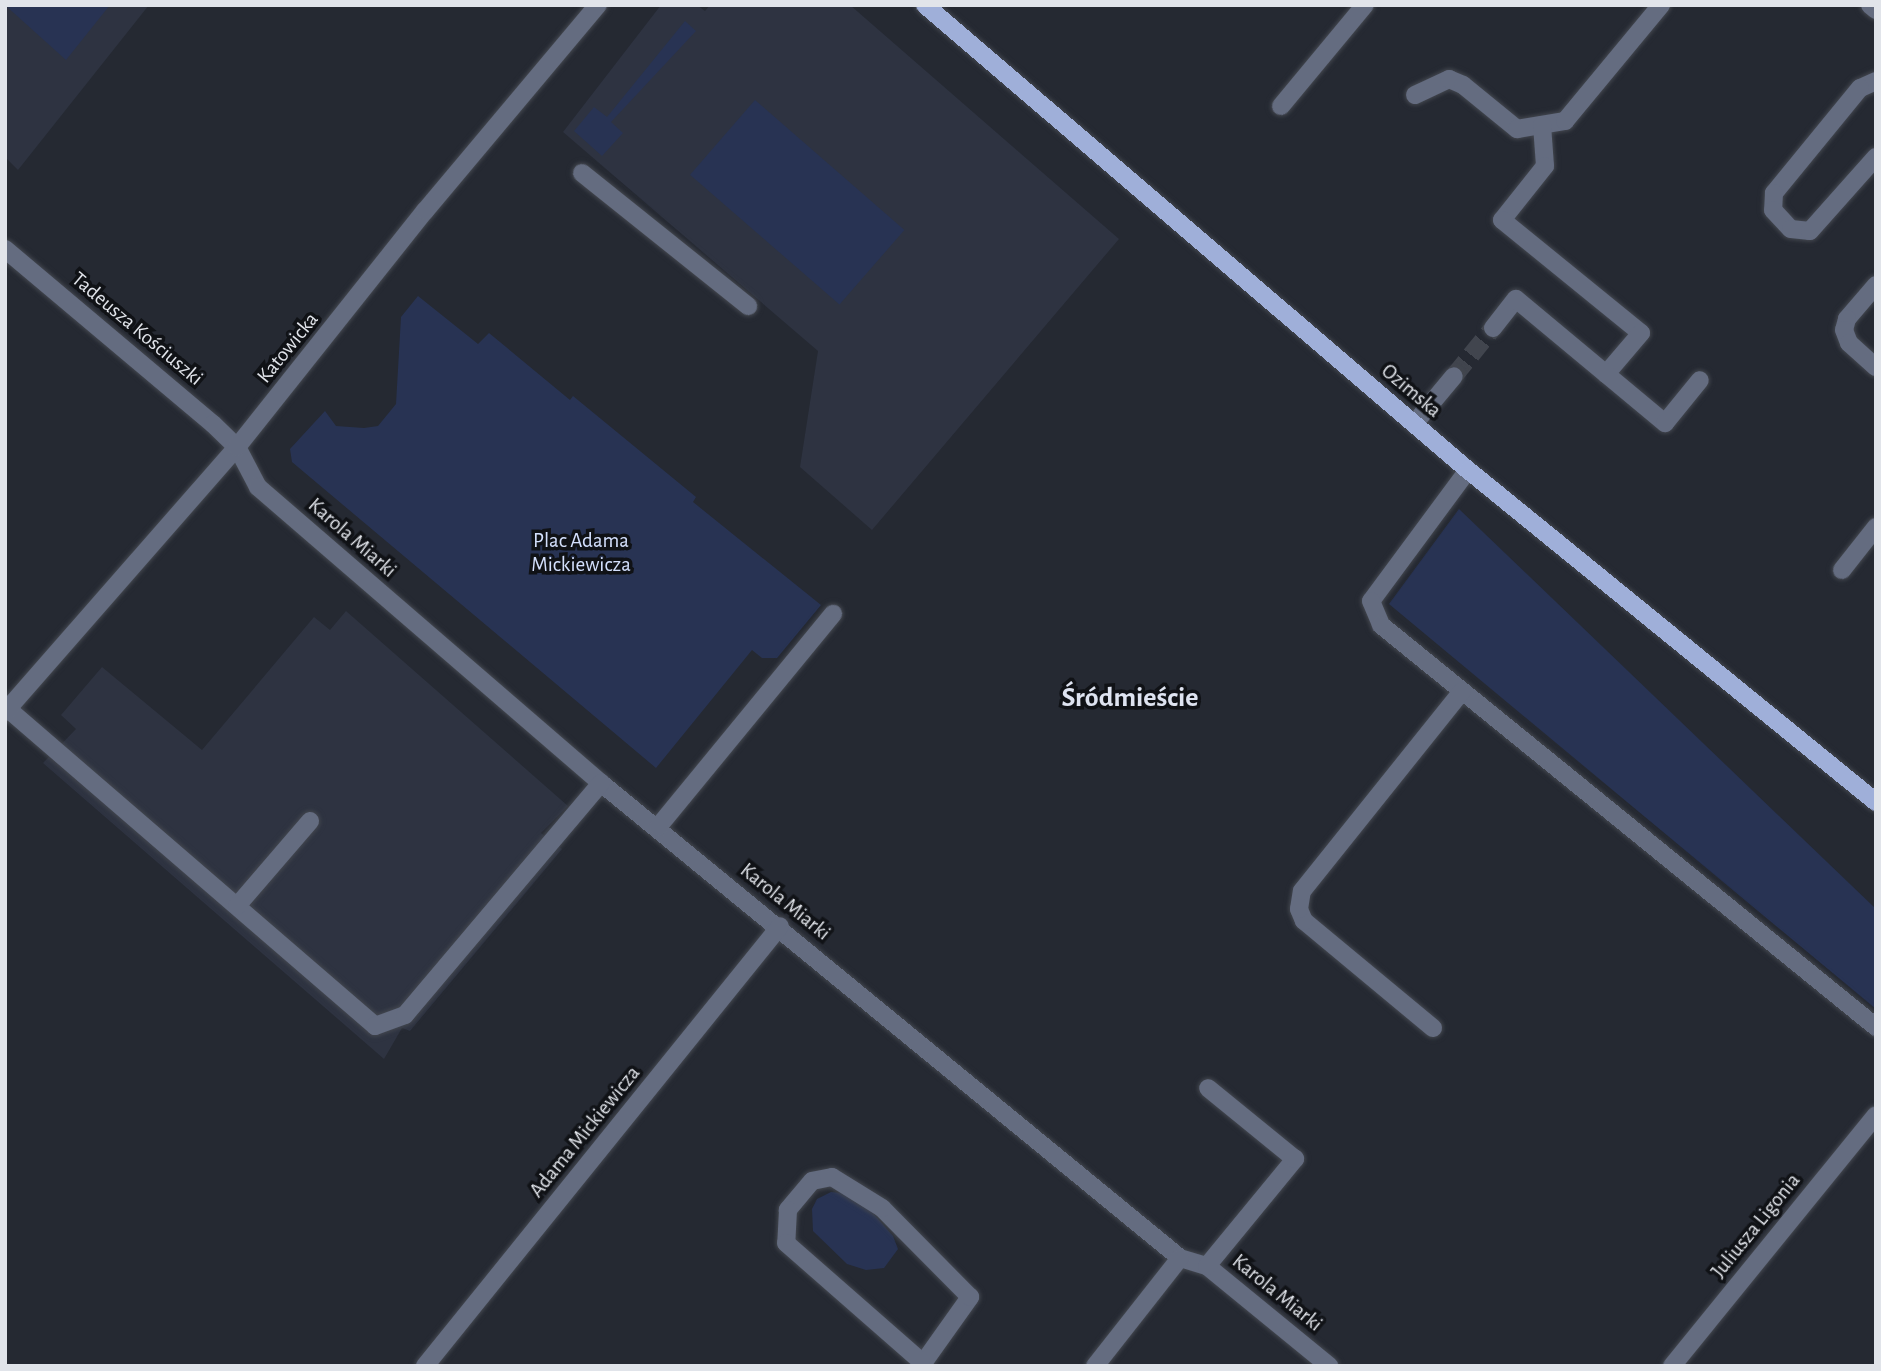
<!DOCTYPE html>
<html>
<head>
<meta charset="utf-8">
<style>
  body { margin:0 }
  #map { position:relative; width:1881px; height:1371px; overflow:hidden; background:#252932; font-family:"Alegreya Sans",sans-serif }
  div>[style] { position:absolute }
  [style*='--x'] { left:calc(var(--x)*1px); top:calc(var(--y)*1px); width:calc(var(--w)*1px); rotate:calc(var(--a)*1deg) }
  .built>* { inset:0; background:#2e3341 }
  .green>* { inset:0; background:#283353; transform-origin:0 0 }
  .minor-tunnel>* { height:18px; margin-top:-9px; transform-origin:0; background:repeating-linear-gradient(90deg,#41454e 0 18px,transparent 0 27px) }
  .roads { filter:drop-shadow(0 0 2px #43474f) drop-shadow(0 0 2px #43474f) }
  .minor>* { height:18px; margin:-9px; padding:0 9px; transform-origin:9px; border-radius:9px; background:#646c80 }
  .major>* { height:18px; margin:-9px; padding:0 9px; transform-origin:9px; border-radius:9px; background:#9fafd9 }
  span { translate:-50% -50%; white-space:nowrap; text-align:center; line-height:1.15; -webkit-text-stroke:7px #101216; paint-order:stroke }
  .street-label { font-size:21px; color:#e1e4ea }
  .park-label { font-size:21px; color:#d4e0fd }
  .district-label { font-size:28px; color:#dee3f0; font-weight:700 }
  .frame { position:absolute; inset:0; border:7px solid #e1e4ea; pointer-events:none }
</style>
</head>
<body>
<div id="map">
  <div class="built">
    <i style="clip-path:polygon(5px 5px,149px 5px,18px 170px,5px 157px)"></i>
    <i style="clip-path:polygon(661px 5px,697px 5px,705px 11px,710px 5px,850px 5px,1119px 239px,872px 530px,800px 467px,818px 351px,563px 132px)"></i>
    <i style="clip-path:polygon(346px 611px,568px 806px,541px 833px,562px 849px,410px 1031px,402px 1028px,384px 1059px,43px 763px,76px 729px,61px 715px,102px 667px,202px 750px,314px 617px,330px 630px)"></i>
  </div>
  <div class="green">
    <i style="clip-path:polygon(5px 5px,110px 5px,66px 60px)"></i>
    <i style="clip-path:polygon(685px 21px,696px 31px,611px 122px,623px 133px,602px 156px,574px 131px,594px 107px,607px 117px)"></i>
    <i style="left:755px;top:100px;width:198px;height:99px;rotate:41deg"></i>
    <i style="clip-path:polygon(418px 296px,478px 344px,489px 333px,570px 400px,573px 396px,696px 497px,693px 502px,821px 605px,777px 658px,762px 658px,752px 650px,656px 768px,292px 462px,290px 449px,325px 411px,336px 426px,364px 428px,378px 426px,396px 404px,401px 317px)"></i>
    <i style="clip-path:polygon(1459px 509px,1876px 909px,1876px 1009px,1389px 604px)"></i>
    <i style="clip-path:polygon(831px 1192px,844px 1193px,866px 1205px,893px 1236px,898px 1249px,884px 1268px,866px 1270px,847px 1264px,813px 1231px,812px 1209px,817px 1199px)"></i>
  </div>
  <div class="minor-tunnel">
    <i style="--x:1454;--y:376;--w:62;--a:-50.9"></i>
  </div>
  <div class="roads">
    <div class="minor">
      <i style="--x:1870;--y:5;--w:8;--a:40"></i>
      <i style="--x:1876;--y:81;--w:17;--a:156"></i>
      <i style="--x:1860;--y:88;--w:136;--a:129.3"></i>
      <i style="--x:1774;--y:193;--w:17;--a:93"></i>
      <i style="--x:1773;--y:210;--w:26;--a:47"></i>
      <i style="--x:1791;--y:229;--w:19;--a:6"></i>
      <i style="--x:1810;--y:231;--w:99;--a:-48.3"></i>
      <i style="--x:1415;--y:95;--w:38;--a:-25"></i>
      <i style="--x:1449;--y:79;--w:15;--a:23"></i>
      <i style="--x:1463;--y:85;--w:70;--a:39.2"></i>
      <i style="--x:1517;--y:129;--w:49;--a:-9.5"></i>
      <i style="--x:1565;--y:121;--w:151;--a:-50.4"></i>
      <i style="--x:1281;--y:106;--w:131;--a:-50.3"></i>
      <i style="--x:1542;--y:125;--w:41;--a:85.8"></i>
      <i style="--x:1545;--y:166;--w:69;--a:128.5"></i>
      <i style="--x:1502;--y:220;--w:179;--a:39.1"></i>
      <i style="--x:1641;--y:333;--w:54;--a:130.5"></i>
      <i style="--x:582;--y:173;--w:213;--a:38.7"></i>
      <i style="--x:5;--y:249;--w:272;--a:40.1"></i>
      <i style="--x:213;--y:424;--w:33;--a:44"></i>
      <i style="--x:237;--y:447;--w:45;--a:62.3"></i>
      <i style="--x:258;--y:487;--w:453;--a:40.8"></i>
      <i style="--x:601;--y:783;--w:749;--a:39.36"></i>
      <i style="--x:1180;--y:1258;--w:28;--a:17"></i>
      <i style="--x:1207;--y:1266;--w:158;--a:39.3"></i>
      <i style="--x:1876;--y:285;--w:45;--a:130.5"></i>
      <i style="--x:1847;--y:319;--w:11;--a:105"></i>
      <i style="--x:1844;--y:330;--w:14;--a:69"></i>
      <i style="--x:1849;--y:343;--w:36;--a:42"></i>
      <i style="--x:1493;--y:328;--w:37;--a:-52"></i>
      <i style="--x:1516;--y:299;--w:194;--a:39.8"></i>
      <i style="--x:1665;--y:423;--w:55;--a:-50.9"></i>
      <i style="--x:1414;--y:424;--w:62;--a:-50.2"></i>
      <i style="--x:1468;--y:470;--w:163;--a:126.5"></i>
      <i style="--x:1371;--y:601;--w:26;--a:67"></i>
      <i style="--x:1381;--y:625;--w:638;--a:39.08"></i>
      <i style="--x:1842;--y:570;--w:55;--a:-51.7"></i>
      <i style="--x:8;--y:709;--w:485;--a:40.8"></i>
      <i style="--x:375;--y:1026;--w:32;--a:-20"></i>
      <i style="--x:405;--y:1015;--w:304;--a:-49.8"></i>
      <i style="--x:5;--y:712;--w:352;--a:-48.8"></i>
      <i style="--x:237;--y:447;--w:302;--a:-51.5"></i>
      <i style="--x:425;--y:211;--w:269;--a:-50"></i>
      <i style="--x:658;--y:827;--w:276;--a:-50.6"></i>
      <i style="--x:237;--y:906;--w:112;--a:-49.3"></i>
      <i style="--x:1433;--y:1028;--w:168;--a:-140.3"></i>
      <i style="--x:1304;--y:921;--w:13;--a:-113"></i>
      <i style="--x:1299;--y:909;--w:18;--a:-81"></i>
      <i style="--x:1302;--y:891;--w:256;--a:-51.3"></i>
      <i style="--x:1207;--y:1266;--w:139;--a:-50.6"></i>
      <i style="--x:1295;--y:1159;--w:112;--a:-140.8"></i>
      <i style="--x:425;--y:1366;--w:565;--a:-51.1"></i>
      <i style="--x:921;--y:1366;--w:85;--a:-54.6"></i>
      <i style="--x:970;--y:1297;--w:125;--a:-134.7"></i>
      <i style="--x:882;--y:1208;--w:59;--a:-148.2"></i>
      <i style="--x:832;--y:1177;--w:20;--a:169"></i>
      <i style="--x:812;--y:1181;--w:38;--a:130"></i>
      <i style="--x:788;--y:1210;--w:33;--a:93"></i>
      <i style="--x:786;--y:1243;--w:179;--a:41.2"></i>
      <i style="--x:1095;--y:1366;--w:137;--a:-51.8"></i>
      <i style="--x:1672;--y:1366;--w:323;--a:-50.9"></i>
    </div>
    <div class="major">
      <i style="--x:925;--y:5;--w:715;--a:40.58"></i>
      <i style="--x:1468;--y:470;--w:526;--a:39.14"></i>
    </div>
  </div>
  <div class="street-label">
    <span style="left:137px;top:329px;rotate:40deg">Tadeusza Kościuszki</span>
    <span style="left:288px;top:348px;rotate:-51deg">Katowicka</span>
    <span style="left:1411px;top:391px;rotate:40deg">Ozimska</span>
    <span style="left:352px;top:538px;rotate:41deg">Karola Miarki</span>
    <span style="left:785px;top:902px;rotate:39deg">Karola Miarki</span>
    <span style="left:585px;top:1132px;rotate:-51deg">Adama Mickiewicza</span>
    <span style="left:1756px;top:1226px;rotate:-51deg">Juliusza Ligonia</span>
    <span style="left:1277px;top:1293px;rotate:39deg">Karola Miarki</span>
  </div>
  <div class="park-label">
    <span style="left:581px;top:553px">Plac Adama<br>Mickiewicza</span>
  </div>
  <div class="district-label">
    <span style="left:1130px;top:698px">Śródmieście</span>
  </div>
  <div class="frame"></div>
</div>
</body>
</html>
